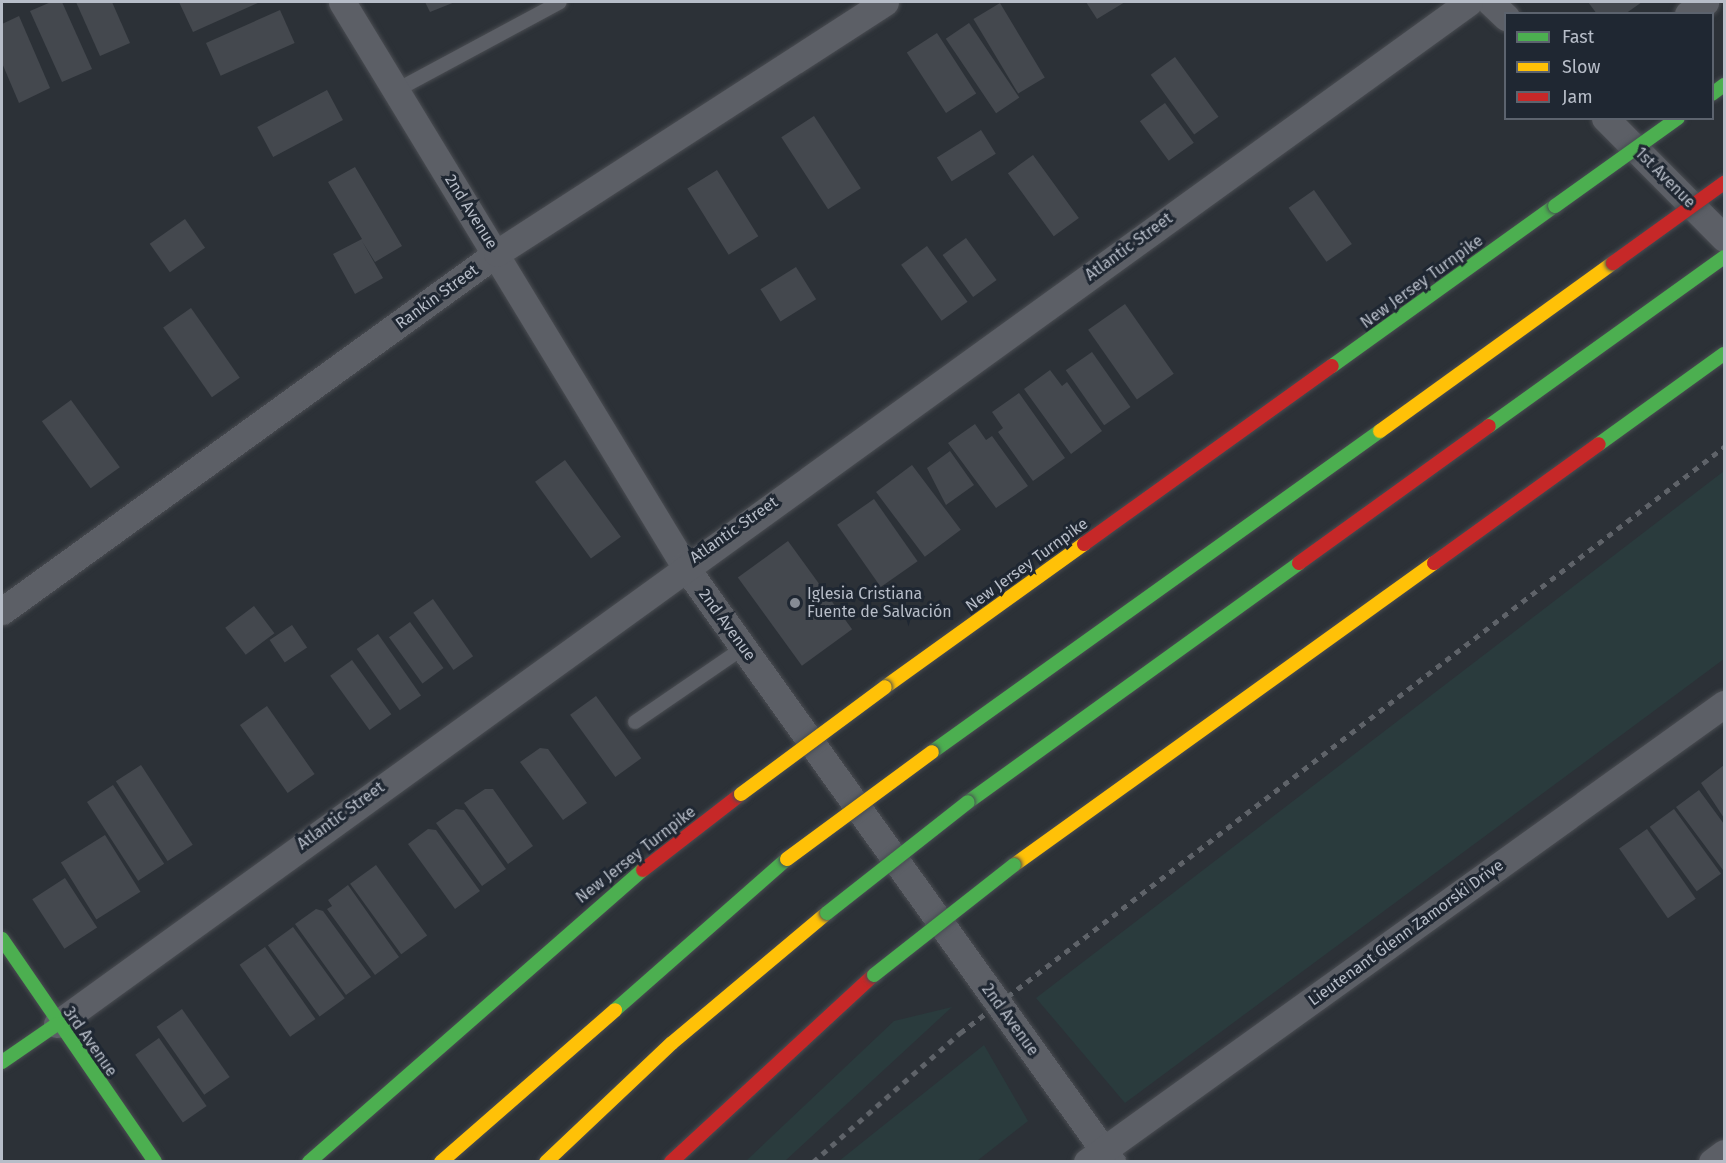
<!DOCTYPE html>
<html>
<head>
<meta charset="utf-8">
<style>
  body { margin:0 }
  #map { position:relative; width:1726px; height:1163px; overflow:hidden; background:#2c3137; font-family:"Fira Sans",sans-serif }
  div>[style] { position:absolute }
  [style*='--x'] { left:calc(var(--x)*1px); top:calc(var(--y)*1px); width:calc(var(--w)*1px); rotate:calc(var(--a)*1deg) }
  .green>* { inset:0; background:#2a3b3d }
  .building>* { inset:0; background:#44484e; transform-origin:0 0 }
  .roads { filter:drop-shadow(0 0 2px #4a4d52) drop-shadow(0 0 2px #4a4d52) }
  .lane>* { height:14px; margin:-7px; padding:0 7px; transform-origin:7px; border-radius:7px; background:#5c5f66 }
  .street>* { height:27px; margin:-13.5px; padding:0 13.5px; transform-origin:13.5px; border-radius:13.5px; background:#5c5f66 }
  .fast>* { height:14px; margin:-7px; padding:0 7px; transform-origin:7px; border-radius:7px; background:#4caf50 }
  .slow>* { height:14px; margin:-7px; padding:0 7px; transform-origin:7px; border-radius:7px; background:#ffc107 }
  .jam>* { height:14px; margin:-7px; padding:0 7px; transform-origin:7px; border-radius:7px; background:#c62828 }
  .rail>* { height:4.5px; margin-top:-2.25px; transform-origin:0; background:repeating-linear-gradient(90deg,#5f6369 0 6px,transparent 0 12px) }
  .bridges { filter:drop-shadow(0 0 2px #484d53) drop-shadow(0 0 2px #484d53) }
  .fast-bridge>* { height:14px; margin:-7px; padding:0 7px; transform-origin:7px; border-radius:7px; background:#4caf50 }
  .slow-bridge>* { height:14px; margin:-7px; padding:0 7px; transform-origin:7px; border-radius:7px; background:#ffc107 }
  .jam-bridge>* { height:14px; margin:-7px; padding:0 7px; transform-origin:7px; border-radius:7px; background:#c62828 }
  .dots>* { width:16px; height:16px; translate:-50% -50%; box-sizing:border-box; border:3px solid #1f2732; border-radius:50% }
  span { translate:-50% -50%; white-space:nowrap; text-align:center; line-height:1.15; -webkit-text-stroke:6px #1f2732; paint-order:stroke }
  .street-label { font-size:16px; color:#b7bdc8 }
  .poi-label { font-size:16px; color:#b7bdc8 }
  .left { translate:0 -50%; text-align:left }
  .frame { position:absolute; inset:0; border:3px solid #b7bdc8; pointer-events:none }
  .legend { position:absolute; left:1504px; top:12px; width:210px; height:108px; box-sizing:border-box; background:#1f2732; border:2px solid #5c636e; margin:0; padding:8px 10px; list-style:none; font-size:18px; color:#b7bdc8 }
  .legend li { display:flex; align-items:center; gap:12px; height:30px }
  .legend b { width:30px; border:2px solid #5c636e }
</style>
</head>
<body>
<div id="map">
  <div class="green">
    <i style="clip-path:polygon(1724px 471px,1724px 659px,1125px 1103px,1036px 998px)"></i>
    <i style="clip-path:polygon(952px 1007px,785px 1161px,746px 1161px,894px 1021px)"></i>
    <i style="clip-path:polygon(984px 1045px,1028px 1121px,977px 1161px,839px 1161px)"></i>
  </div>
  <div class="building">
    <i style="clip-path:polygon(51px 2px,62px 2px,92px 69px,62px 82px,30px 11px)"></i>
    <i style="clip-path:polygon(76px 2px,112px 2px,130px 43px,100px 56px)"></i>
    <i style="clip-path:polygon(179px 2px,260px 2px,193px 32px)"></i>
    <i style="clip-path:polygon(425px 2px,455px 2px,430px 12px)"></i>
    <i style="clip-path:polygon(1086px 2px,1125px 2px,1097px 19px)"></i>
    <i style="clip-path:polygon(1588px 2px,1642px 2px,1625px 14px,1597px 14px)"></i>
    <i style="left:1000px;top:3px;width:87px;height:31px;rotate:59deg"></i>
    <i style="left:280px;top:10px;width:36px;height:81px;rotate:66deg"></i>
    <i style="clip-path:polygon(19px 16px,50px 88px,19px 103px,2px 63px,2px 24px)"></i>
    <i style="left:969px;top:23px;width:90px;height:28px;rotate:56deg"></i>
    <i style="left:937px;top:33px;width:72px;height:36px;rotate:57deg"></i>
    <i style="left:1175px;top:57px;width:74px;height:30px;rotate:54deg"></i>
    <i style="left:327px;top:90px;width:34px;height:79px;rotate:62deg"></i>
    <i style="left:1165px;top:103px;width:49px;height:31px;rotate:54deg"></i>
    <i style="left:814px;top:116px;width:86px;height:39px;rotate:57deg"></i>
    <i style="left:981px;top:130px;width:28px;height:52px;rotate:58deg"></i>
    <i style="left:1033px;top:155px;width:78px;height:31px;rotate:54deg"></i>
    <i style="clip-path:polygon(355px 167px,402px 246px,375px 262px,362px 241px,383px 278px,355px 294px,333px 254px,362px 239px,328px 182px)"></i>
    <i style="left:717px;top:170px;width:78px;height:35px;rotate:58deg"></i>
    <i style="left:1314px;top:190px;width:66px;height:31px;rotate:55deg"></i>
    <i style="left:185px;top:219px;width:35px;height:43px;rotate:55deg"></i>
    <i style="left:966px;top:238px;width:52px;height:29px;rotate:54deg"></i>
    <i style="left:927px;top:246px;width:69px;height:32px;rotate:54deg"></i>
    <i style="left:796px;top:267px;width:38px;height:42px;rotate:58deg"></i>
    <i style="left:1125px;top:304px;width:85px;height:45px;rotate:55deg"></i>
    <i style="left:191px;top:308px;width:85px;height:34px;rotate:55deg"></i>
    <i style="left:1092px;top:352px;width:67px;height:32px;rotate:55deg"></i>
    <i style="clip-path:polygon(1050px 370px,1062px 386px,1067px 382px,1102px 431px,1071px 454px,1024px 389px)"></i>
    <i style="clip-path:polygon(1019px 393px,1065px 458px,1033px 481px,998px 432px,1003px 428px,992px 412px)"></i>
    <i style="left:71px;top:400px;width:83px;height:36px;rotate:54deg"></i>
    <i style="clip-path:polygon(975px 424px,986px 440px,992px 436px,1028px 486px,996px 508px,948px 443px)"></i>
    <i style="clip-path:polygon(950px 451px,974px 485px,946px 505px,927px 468px)"></i>
    <i style="left:565px;top:460px;width:95px;height:37px;rotate:54deg"></i>
    <i style="left:912px;top:465px;width:81px;height:45px;rotate:53deg"></i>
    <i style="left:874px;top:499px;width:76px;height:45px;rotate:55deg"></i>
    <i style="left:788px;top:541px;width:109px;height:62px;rotate:54deg"></i>
    <i style="left:433px;top:599px;width:70px;height:24px;rotate:55deg"></i>
    <i style="left:254px;top:606px;width:34px;height:36px;rotate:53deg"></i>
    <i style="left:410px;top:622px;width:57px;height:26px;rotate:54deg"></i>
    <i style="left:292px;top:625px;width:27px;height:27px;rotate:56deg"></i>
    <i style="left:378px;top:634px;width:75px;height:26px;rotate:55deg"></i>
    <i style="left:352px;top:660px;width:67px;height:27px;rotate:54deg"></i>
    <i style="left:596px;top:696px;width:77px;height:32px;rotate:54deg"></i>
    <i style="left:267px;top:706px;width:83px;height:33px;rotate:55deg"></i>
    <i style="clip-path:polygon(540px 748px,548px 749px,587px 803px,563px 820px,520px 762px)"></i>
    <i style="left:141px;top:765px;width:95px;height:30px;rotate:57deg"></i>
    <i style="clip-path:polygon(1724px 765px,1724px 818px,1701px 783px)"></i>
    <i style="left:113px;top:785px;width:94px;height:31px;rotate:57deg"></i>
    <i style="clip-path:polygon(485px 789px,493px 789px,533px 846px,508px 864px,464px 803px)"></i>
    <i style="clip-path:polygon(1699px 790px,1724px 824px,1723px 870px,1676px 807px)"></i>
    <i style="clip-path:polygon(456px 809px,464px 810px,506px 869px,482px 886px,436px 823px)"></i>
    <i style="left:1674px;top:809px;width:80px;height:30px;rotate:54deg"></i>
    <i style="clip-path:polygon(428px 829px,436px 830px,480px 891px,455px 909px,408px 844px)"></i>
    <i style="left:1647px;top:829px;width:85px;height:34px;rotate:55deg"></i>
    <i style="left:105px;top:835px;width:67px;height:52px;rotate:58deg"></i>
    <i style="left:376px;top:865px;width:87px;height:32px;rotate:54deg"></i>
    <i style="left:65px;top:878px;width:59px;height:39px;rotate:57deg"></i>
    <i style="clip-path:polygon(348px 885px,399px 957px,375px 975px,327px 909px,332px 906px,328px 900px)"></i>
    <i style="clip-path:polygon(316px 909px,323px 911px,371px 977px,346px 995px,295px 924px)"></i>
    <i style="left:293px;top:927px;width:88px;height:31px;rotate:54deg"></i>
    <i style="left:265px;top:947px;width:88px;height:31px;rotate:55deg"></i>
    <i style="left:182px;top:1009px;width:83px;height:31px;rotate:55deg"></i>
    <i style="left:159px;top:1038px;width:83px;height:29px;rotate:55deg"></i>
  </div>
  <div class="roads">
    <div class="lane">
      <i style="--x:395;--y:91;--w:187;--a:-28.3"></i>
      <i style="--x:635;--y:722;--w:131;--a:-34.4"></i>
    </div>
    <div class="street">
      <i style="--x:342;--y:2;--w:659;--a:58.72"></i>
      <i style="--x:684;--y:565;--w:735;--a:54.36"></i>
      <i style="--x:1490;--y:2;--w:22;--a:43"></i>
      <i style="--x:1688;--y:14;--w:21;--a:-35"></i>
      <i style="--x:1605;--y:118;--w:169;--a:45.2"></i>
      <i style="--x:2;--y:611;--w:611;--a:-35.88"></i>
      <i style="--x:497;--y:253;--w:462;--a:-32.9"></i>
      <i style="--x:57;--y:1024;--w:1743;--a:-35.9"></i>
      <i style="--x:1087;--y:1162;--w:785;--a:-35.72"></i>
      <i style="--x:1712;--y:1162;--w:15;--a:-37"></i>
    </div>
    <div class="fast">
      <i style="--x:1712;--y:94;--w:15;--a:-37"></i>
      <i style="--x:1332;--y:366;--w:274;--a:-35.7"></i>
      <i style="--x:1489;--y:426;--w:289;--a:-35.7"></i>
      <i style="--x:1599;--y:444;--w:154;--a:-35.8"></i>
      <i style="--x:932;--y:752;--w:551;--a:-35.62"></i>
      <i style="--x:968;--y:802;--w:408;--a:-35.8"></i>
      <i style="--x:2;--y:939;--w:270;--a:55.5"></i>
      <i style="--x:615;--y:1010;--w:229;--a:-41.3"></i>
      <i style="--x:2;--y:1062;--w:67;--a:-34.6"></i>
      <i style="--x:309;--y:1162;--w:444;--a:-41.2"></i>
    </div>
    <div class="slow">
      <i style="--x:1380;--y:431;--w:287;--a:-35.8"></i>
      <i style="--x:885;--y:687;--w:245;--a:-35.7"></i>
      <i style="--x:1014;--y:865;--w:517;--a:-35.72"></i>
      <i style="--x:441;--y:1162;--w:231;--a:-41.1"></i>
      <i style="--x:546;--y:1162;--w:173;--a:-43.4"></i>
      <i style="--x:672;--y:1043;--w:202;--a:-40"></i>
    </div>
    <div class="jam">
      <i style="--x:1084;--y:544;--w:305;--a:-35.7"></i>
      <i style="--x:1299;--y:563;--w:234;--a:-35.8"></i>
      <i style="--x:1434;--y:563;--w:203;--a:-35.8"></i>
      <i style="--x:643;--y:870;--w:124;--a:-37.8"></i>
      <i style="--x:671;--y:1162;--w:276;--a:-42.7"></i>
    </div>
  </div>
  <div class="rail">
    <i style="--x:813;--y:1162;--w:196;--a:-41.3"></i>
    <i style="--x:960;--y:1033;--w:963;--a:-37.49"></i>
  </div>
  <div class="bridges">
    <div class="fast-bridge">
      <i style="--x:1555;--y:206;--w:151;--a:-35.6"></i>
      <i style="--x:827;--y:913;--w:179;--a:-38.2"></i>
      <i style="--x:874;--y:975;--w:178;--a:-38.2"></i>
    </div>
    <div class="slow-bridge">
      <i style="--x:741;--y:794;--w:179;--a:-36.6"></i>
      <i style="--x:787;--y:859;--w:180;--a:-36.4"></i>
    </div>
    <div class="jam-bridge">
      <i style="--x:1613;--y:263;--w:137;--a:-35.8"></i>
    </div>
  </div>
  <div class="dots">
    <i style="left:795px;top:603px;background:#868c95"></i>
  </div>
  <div class="street-label">
    <span style="left:1665px;top:178px;rotate:45deg">1st Avenue</span>
    <span style="left:471px;top:212px;rotate:58deg">2nd Avenue</span>
    <span style="left:1129px;top:247px;rotate:-36deg">Atlantic Street</span>
    <span style="left:1422px;top:282px;rotate:-36deg">New Jersey Turnpike</span>
    <span style="left:437px;top:297px;rotate:-36deg">Rankin Street</span>
    <span style="left:734px;top:530px;rotate:-35deg">Atlantic Street</span>
    <span style="left:1027px;top:565px;rotate:-36deg">New Jersey Turnpike</span>
    <span style="left:727px;top:625px;rotate:54deg">2nd Avenue</span>
    <span style="left:341px;top:816px;rotate:-36deg">Atlantic Street</span>
    <span style="left:636px;top:855px;rotate:-38deg">New Jersey Turnpike</span>
    <span style="left:1406px;top:933px;rotate:-36deg">Lieutenant Glenn Zamorski Drive</span>
    <span style="left:1010px;top:1020px;rotate:54deg">2nd Avenue</span>
    <span style="left:90px;top:1042px;rotate:55deg">3rd Avenue</span>
  </div>
  <div class="poi-label">
    <span class="left" style="left:807px;top:603px">Iglesia Cristiana<br>Fuente de Salvación</span>
  </div>
  <div class="frame"></div>
  <ul class="legend">
  <li><b style="height:8px;background:#4caf50"></b>Fast</li>
  <li><b style="height:8px;background:#ffc107"></b>Slow</li>
  <li><b style="height:8px;background:#c62828"></b>Jam</li>
  </ul>
</div>
</body>
</html>
